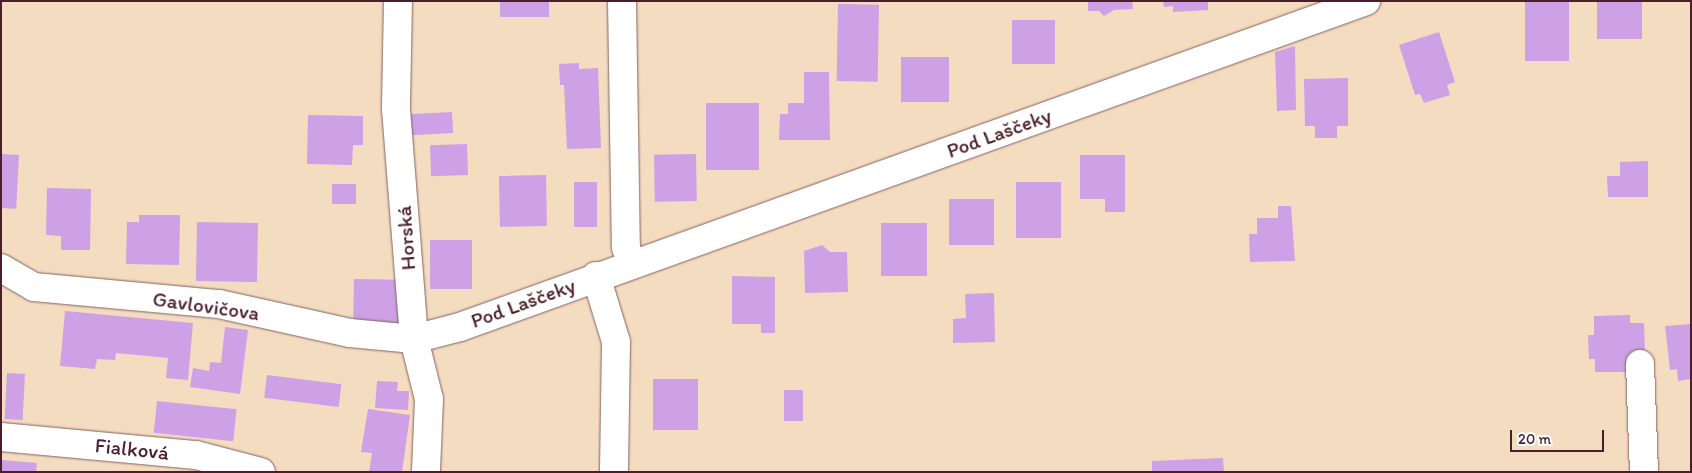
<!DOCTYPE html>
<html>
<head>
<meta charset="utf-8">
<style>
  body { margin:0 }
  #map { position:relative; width:1692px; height:473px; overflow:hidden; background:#f4dcc1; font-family:Itim,sans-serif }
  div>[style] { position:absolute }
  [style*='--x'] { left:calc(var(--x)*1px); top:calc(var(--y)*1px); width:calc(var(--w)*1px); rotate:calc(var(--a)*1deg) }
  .building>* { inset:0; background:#cea0e5; transform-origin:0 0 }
  .roads { filter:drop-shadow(0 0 1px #866160) drop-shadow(0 0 1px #866160) }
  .minor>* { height:28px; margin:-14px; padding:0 14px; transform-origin:14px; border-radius:14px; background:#fff }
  span { translate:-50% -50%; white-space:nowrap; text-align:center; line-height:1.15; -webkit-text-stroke:4px #fff; paint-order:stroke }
  .street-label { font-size:21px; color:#4a1f2b }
  .frame { position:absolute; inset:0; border:2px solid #4a1f2b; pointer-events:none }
  .scale { position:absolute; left:1510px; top:430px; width:94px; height:22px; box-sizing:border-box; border:2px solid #4a1f2b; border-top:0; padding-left:6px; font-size:15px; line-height:18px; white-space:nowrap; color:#4a1f2b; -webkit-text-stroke:4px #fff; paint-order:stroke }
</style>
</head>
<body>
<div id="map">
  <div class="building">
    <i style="left:500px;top:1px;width:49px;height:16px"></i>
    <i style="clip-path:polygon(1088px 1px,1132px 1px,1133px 9px,1114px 10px,1104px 16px,1099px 11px,1088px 11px)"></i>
    <i style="clip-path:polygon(1163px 1px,1208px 1px,1208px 10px,1173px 12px,1173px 6px,1164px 7px)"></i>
    <i style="left:1525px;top:1px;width:44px;height:60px"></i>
    <i style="left:1597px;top:1px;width:45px;height:38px"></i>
    <i style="left:838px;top:4px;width:41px;height:77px;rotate:1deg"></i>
    <i style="left:1012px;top:20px;width:43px;height:44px"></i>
    <i style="clip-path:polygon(1439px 32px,1455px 82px,1447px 85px,1450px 95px,1424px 103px,1420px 94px,1415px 95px,1399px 45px)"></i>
    <i style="clip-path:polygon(1295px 46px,1296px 110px,1277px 111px,1275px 52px)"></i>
    <i style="left:949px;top:57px;width:45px;height:48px;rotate:90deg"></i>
    <i style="clip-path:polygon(579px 63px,579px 69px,598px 68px,601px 148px,567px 149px,564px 85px,560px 85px,559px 64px)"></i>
    <i style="clip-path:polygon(804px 72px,829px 72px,830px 140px,779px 140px,780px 114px,788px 114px,788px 103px,804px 103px)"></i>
    <i style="clip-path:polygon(1348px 78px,1348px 126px,1337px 126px,1337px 138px,1315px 138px,1315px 126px,1305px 126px,1304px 79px)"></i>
    <i style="left:706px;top:103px;width:53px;height:67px"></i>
    <i style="left:452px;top:112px;width:21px;height:43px;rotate:87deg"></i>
    <i style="clip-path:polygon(308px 115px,363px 116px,363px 145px,353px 145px,352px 165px,307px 164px)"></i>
    <i style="left:467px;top:144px;width:31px;height:37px;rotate:88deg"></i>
    <i style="left:1px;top:154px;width:18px;height:54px;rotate:3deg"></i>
    <i style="left:696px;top:154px;width:47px;height:42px;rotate:89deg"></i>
    <i style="clip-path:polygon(1080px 155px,1125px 155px,1125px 212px,1105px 212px,1105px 199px,1080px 199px)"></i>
    <i style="clip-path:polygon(1648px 161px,1648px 197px,1608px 197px,1607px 176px,1620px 176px,1620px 162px)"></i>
    <i style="left:546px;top:175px;width:51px;height:47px;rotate:89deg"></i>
    <i style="left:574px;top:182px;width:23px;height:45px"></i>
    <i style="left:1016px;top:182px;width:45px;height:56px"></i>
    <i style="left:332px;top:184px;width:24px;height:20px"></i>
    <i style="clip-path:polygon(47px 188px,91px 189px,90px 250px,61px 250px,61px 236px,46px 235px)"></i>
    <i style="left:949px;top:199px;width:45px;height:46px"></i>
    <i style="clip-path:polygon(1278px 206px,1291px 206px,1295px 261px,1250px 262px,1249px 234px,1257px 234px,1257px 218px,1278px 218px)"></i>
    <i style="clip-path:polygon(139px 215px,180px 215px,179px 265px,126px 264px,127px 222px,139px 222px)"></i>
    <i style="left:197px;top:222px;width:61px;height:59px;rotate:1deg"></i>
    <i style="left:927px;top:223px;width:53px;height:46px;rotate:90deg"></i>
    <i style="left:472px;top:240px;width:49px;height:42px;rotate:90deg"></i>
    <i style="clip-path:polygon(822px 245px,830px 252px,847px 252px,848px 292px,805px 293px,804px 251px)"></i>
    <i style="clip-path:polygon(732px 276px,775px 277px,775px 333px,761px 333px,761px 324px,732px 324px)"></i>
    <i style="left:354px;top:279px;width:46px;height:46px;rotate:1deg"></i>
    <i style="clip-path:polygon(994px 293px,995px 342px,953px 343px,953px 319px,966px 318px,965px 294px)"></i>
    <i style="clip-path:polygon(65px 311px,193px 323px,188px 380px,166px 378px,168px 358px,116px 353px,115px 360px,97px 359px,95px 369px,60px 366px)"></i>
    <i style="clip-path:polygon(1630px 315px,1630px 323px,1644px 323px,1645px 354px,1630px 354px,1630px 372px,1595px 372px,1595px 359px,1589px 359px,1588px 335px,1594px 335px,1594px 316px)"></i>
    <i style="clip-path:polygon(1691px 324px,1691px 379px,1678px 381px,1677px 369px,1670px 370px,1665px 326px)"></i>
    <i style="clip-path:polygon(225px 327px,248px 330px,240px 394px,190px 387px,193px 368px,209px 371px,210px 362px,221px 363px)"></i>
    <i style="left:7px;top:373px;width:18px;height:46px;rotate:3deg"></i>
    <i style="left:267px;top:375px;width:75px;height:23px;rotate:7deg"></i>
    <i style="left:653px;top:379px;width:45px;height:51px"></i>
    <i style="clip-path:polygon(377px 381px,398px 382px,397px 391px,409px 391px,408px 410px,375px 408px)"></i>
    <i style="left:803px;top:390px;width:31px;height:19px;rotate:90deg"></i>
    <i style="left:157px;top:401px;width:80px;height:32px;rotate:6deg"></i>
    <i style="clip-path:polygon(368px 409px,410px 415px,402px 472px,369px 472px,372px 453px,361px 452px)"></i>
    <i style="clip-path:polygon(1223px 458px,1224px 472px,1152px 472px,1152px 461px)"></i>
    <i style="clip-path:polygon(2px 460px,37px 463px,36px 472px,1px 472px)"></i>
  </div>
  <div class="roads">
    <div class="minor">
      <i style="--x:398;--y:1;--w:108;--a:91.1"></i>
      <i style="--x:396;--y:109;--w:231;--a:85.5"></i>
      <i style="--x:414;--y:339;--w:62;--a:76"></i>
      <i style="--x:429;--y:399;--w:73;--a:92.4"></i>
      <i style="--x:622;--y:1;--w:246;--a:89.1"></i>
      <i style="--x:626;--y:247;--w:18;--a:74"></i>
      <i style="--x:1;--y:268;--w:38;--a:30"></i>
      <i style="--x:34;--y:287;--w:186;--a:5.3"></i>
      <i style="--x:219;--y:304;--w:134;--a:12.5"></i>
      <i style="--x:350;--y:333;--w:64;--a:5.4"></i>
      <i style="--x:414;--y:339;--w:48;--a:-14.6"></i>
      <i style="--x:460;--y:327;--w:963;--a:-19.79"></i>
      <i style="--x:596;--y:276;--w:69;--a:73.1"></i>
      <i style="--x:616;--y:342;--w:130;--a:90.9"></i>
      <i style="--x:1640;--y:364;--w:108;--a:87.9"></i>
      <i style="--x:1;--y:437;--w:196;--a:5.3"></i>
      <i style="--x:196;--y:455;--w:67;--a:14.7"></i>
    </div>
  </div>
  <div class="street-label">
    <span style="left:999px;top:133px;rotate:-20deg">Pod Laščeky</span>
    <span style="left:406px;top:238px;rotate:-94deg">Horská</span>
    <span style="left:523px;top:303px;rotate:-20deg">Pod Laščeky</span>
    <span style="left:206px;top:306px;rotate:8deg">Gavlovičova</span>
    <span style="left:132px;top:449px;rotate:6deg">Fialková</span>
  </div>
  <div class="frame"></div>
  <div class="scale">20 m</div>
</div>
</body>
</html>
